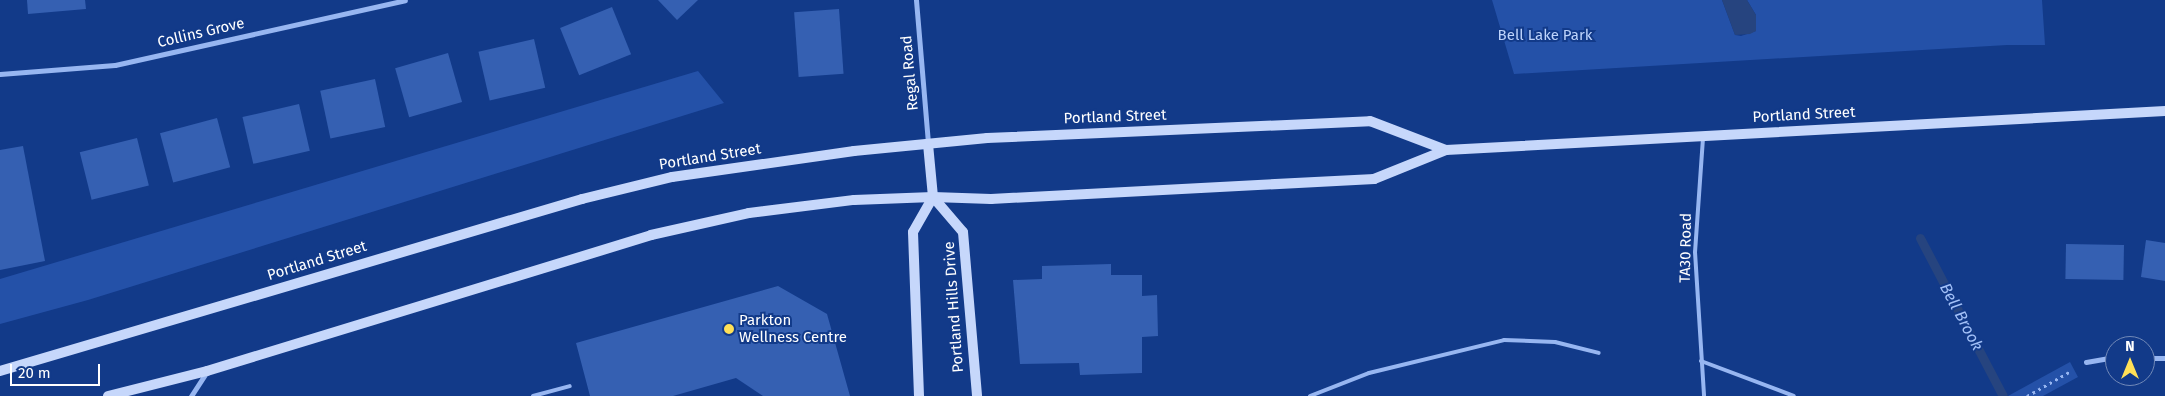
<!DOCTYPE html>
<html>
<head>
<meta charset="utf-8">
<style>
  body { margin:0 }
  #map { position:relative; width:2165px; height:396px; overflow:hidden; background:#123a89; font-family:"Fira Sans",sans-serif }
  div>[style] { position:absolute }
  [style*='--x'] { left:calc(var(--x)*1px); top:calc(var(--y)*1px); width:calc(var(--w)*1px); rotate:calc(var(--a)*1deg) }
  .green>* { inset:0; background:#2451a8 }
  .water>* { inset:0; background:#26447f }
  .stream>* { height:9px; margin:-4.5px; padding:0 4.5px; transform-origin:4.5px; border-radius:4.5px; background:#26447f }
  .building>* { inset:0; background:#3560b2; transform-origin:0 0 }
  .path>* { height:3px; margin-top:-1.5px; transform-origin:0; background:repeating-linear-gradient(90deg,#97b6f1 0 2.5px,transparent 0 6.5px) }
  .lane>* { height:4px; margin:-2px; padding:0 2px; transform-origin:2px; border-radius:2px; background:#97b6f1 }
  .street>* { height:5px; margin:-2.5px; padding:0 2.5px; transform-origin:2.5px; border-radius:2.5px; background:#97b6f1 }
  .secondary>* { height:10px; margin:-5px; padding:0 5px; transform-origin:5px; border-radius:5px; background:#c6d7fb }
  .dots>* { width:14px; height:14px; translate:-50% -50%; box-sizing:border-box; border:2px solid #123a89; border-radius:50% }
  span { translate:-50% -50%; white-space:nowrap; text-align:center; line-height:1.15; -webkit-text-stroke:4px #123a89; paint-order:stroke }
  .street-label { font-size:15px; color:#fff }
  .park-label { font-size:15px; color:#bed4fc }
  .poi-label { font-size:15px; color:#fff }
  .left { translate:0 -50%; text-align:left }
  .water-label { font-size:16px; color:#a3c1f8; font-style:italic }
  .north { position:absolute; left:2105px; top:336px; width:50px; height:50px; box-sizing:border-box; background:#123a89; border:1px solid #7189b8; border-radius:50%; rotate:0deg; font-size:14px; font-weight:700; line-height:20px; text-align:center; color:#fff }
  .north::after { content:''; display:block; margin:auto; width:18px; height:22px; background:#ffe057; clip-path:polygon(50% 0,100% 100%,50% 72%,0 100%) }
  .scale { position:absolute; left:10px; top:364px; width:90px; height:22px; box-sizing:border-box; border:2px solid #fff; border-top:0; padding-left:6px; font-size:15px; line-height:18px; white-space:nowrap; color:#fff; -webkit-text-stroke:4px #123a89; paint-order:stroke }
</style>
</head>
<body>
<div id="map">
  <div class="green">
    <i style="clip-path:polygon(1492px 0,1722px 0,1735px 35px,1741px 36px,1756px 31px,1756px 15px,1747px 0,2042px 0,2045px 45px,2007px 45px,1514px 74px)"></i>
    <i style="clip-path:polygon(698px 71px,724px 103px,88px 300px,0 324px,0 279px)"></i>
    <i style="clip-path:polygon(2070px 362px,2078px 377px,2043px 396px,2008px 396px)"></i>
  </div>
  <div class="water">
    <i style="clip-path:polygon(1722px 0,1747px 0,1756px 15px,1756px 31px,1750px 34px,1735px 35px)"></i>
  </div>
  <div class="stream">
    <i style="--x:1920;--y:238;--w:178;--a:62.3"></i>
  </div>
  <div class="building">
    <i style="clip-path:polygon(27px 0,85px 0,86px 9px,28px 14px)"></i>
    <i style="clip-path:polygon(658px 0,698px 0,677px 20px)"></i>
    <i style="left:612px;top:7px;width:51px;height:56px;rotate:68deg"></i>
    <i style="left:839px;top:9px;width:65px;height:45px;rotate:86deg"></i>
    <i style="left:534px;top:39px;width:50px;height:57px;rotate:77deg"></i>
    <i style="left:448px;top:53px;width:51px;height:55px;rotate:74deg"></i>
    <i style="left:375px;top:79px;width:49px;height:56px;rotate:78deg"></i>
    <i style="left:299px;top:104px;width:48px;height:58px;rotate:77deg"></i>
    <i style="left:217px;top:118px;width:51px;height:59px;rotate:75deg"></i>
    <i style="left:137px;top:138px;width:49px;height:59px;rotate:76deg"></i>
    <i style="clip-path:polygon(23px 146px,45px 261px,0 270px,0 150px)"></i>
    <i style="clip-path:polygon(2146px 240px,2165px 243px,2165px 281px,2141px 277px)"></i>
    <i style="left:2066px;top:244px;width:58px;height:35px;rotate:1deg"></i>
    <i style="clip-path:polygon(1111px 264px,1111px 275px,1142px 275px,1142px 296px,1157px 295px,1158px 336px,1142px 337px,1142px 373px,1080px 375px,1079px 363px,1020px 364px,1013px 280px,1042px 279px,1042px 266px)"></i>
    <i style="clip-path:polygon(778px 286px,827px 314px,850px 396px,763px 396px,736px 378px,673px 396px,590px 396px,576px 343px)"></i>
  </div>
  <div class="path">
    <i style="--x:2027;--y:396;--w:51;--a:-29.6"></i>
  </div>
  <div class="lane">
    <i style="--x:1703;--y:138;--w:114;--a:94"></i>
    <i style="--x:1695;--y:252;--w:144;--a:86.4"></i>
    <i style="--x:1701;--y:361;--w:99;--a:20.6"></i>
    <i style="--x:533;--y:396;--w:38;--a:-15"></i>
    <i style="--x:1310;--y:396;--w:63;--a:-21.3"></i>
    <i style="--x:1369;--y:373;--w:139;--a:-13.7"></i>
    <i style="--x:1504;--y:340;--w:51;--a:2.2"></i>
    <i style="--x:1555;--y:342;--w:45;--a:14"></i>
  </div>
  <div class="street">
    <i style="--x:916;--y:0;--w:144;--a:85.2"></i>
    <i style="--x:0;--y:74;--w:115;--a:-4.5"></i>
    <i style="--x:115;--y:65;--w:297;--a:-12.6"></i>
    <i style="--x:2145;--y:358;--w:20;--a:0"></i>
    <i style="--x:2086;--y:362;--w:29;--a:-10"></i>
    <i style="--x:191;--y:396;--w:27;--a:-57"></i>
  </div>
  <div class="secondary">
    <i style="--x:928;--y:144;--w:53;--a:84.6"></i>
    <i style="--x:933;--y:197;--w:46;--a:49.4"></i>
    <i style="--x:963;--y:232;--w:165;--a:85.1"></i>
    <i style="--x:0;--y:371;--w:607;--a:-16.46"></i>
    <i style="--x:582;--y:199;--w:93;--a:-13.7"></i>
    <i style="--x:672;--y:177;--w:184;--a:-8.1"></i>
    <i style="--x:854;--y:151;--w:134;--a:-5.6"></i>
    <i style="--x:987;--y:138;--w:383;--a:-2.5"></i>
    <i style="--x:1370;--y:121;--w:81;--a:20.9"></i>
    <i style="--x:108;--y:396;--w:102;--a:-14.2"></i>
    <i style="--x:207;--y:371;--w:464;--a:-17"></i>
    <i style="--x:651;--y:235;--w:100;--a:-12.7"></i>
    <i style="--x:749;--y:213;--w:106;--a:-7.1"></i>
    <i style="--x:854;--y:200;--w:79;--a:-2.2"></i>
    <i style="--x:933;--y:197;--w:58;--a:2"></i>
    <i style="--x:991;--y:199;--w:384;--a:-3"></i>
    <i style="--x:1374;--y:179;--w:78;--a:-21.9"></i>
    <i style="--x:1446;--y:150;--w:720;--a:-3.1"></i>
    <i style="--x:919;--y:396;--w:164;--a:-92.1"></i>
    <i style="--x:913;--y:232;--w:40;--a:-60.3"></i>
  </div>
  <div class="dots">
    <i style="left:729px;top:329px;background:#ffe057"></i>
  </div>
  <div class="street-label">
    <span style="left:201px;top:33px;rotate:-13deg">Collins Grove</span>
    <span style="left:910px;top:73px;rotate:-95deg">Regal Road</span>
    <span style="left:1804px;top:115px;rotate:-3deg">Portland Street</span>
    <span style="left:1115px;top:117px;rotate:-2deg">Portland Street</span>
    <span style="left:710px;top:157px;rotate:-9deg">Portland Street</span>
    <span style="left:1686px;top:248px;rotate:-89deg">TA30 Road</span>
    <span style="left:317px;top:261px;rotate:-17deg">Portland Street</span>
    <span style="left:954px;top:307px;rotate:-94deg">Portland Hills Drive</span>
  </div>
  <div class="park-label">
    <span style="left:1545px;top:36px">Bell Lake Park</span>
  </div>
  <div class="poi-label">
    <span class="left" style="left:739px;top:329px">Parkton<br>Wellness Centre</span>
  </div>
  <div class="water-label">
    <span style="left:1961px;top:317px;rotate:62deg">Bell Brook</span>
  </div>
  <div class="north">N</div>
  <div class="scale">20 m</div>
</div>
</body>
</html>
